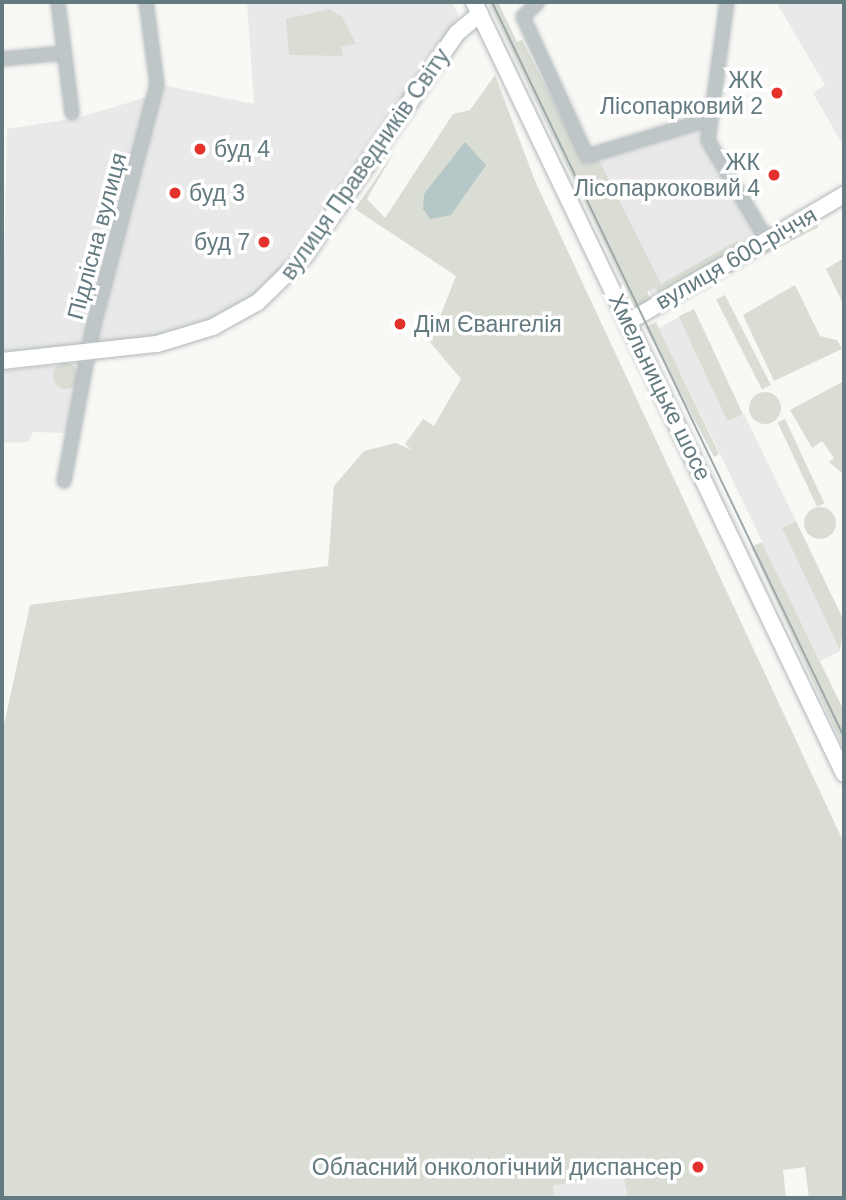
<!DOCTYPE html>
<html>
<head>
<meta charset="utf-8">
<style>
  body { margin:0 }
  #map { position:relative; width:846px; height:1200px; overflow:hidden; background:#f8f8f5; font-family:Arial,sans-serif }
  div>[style] { position:absolute }
  [style*='--x'] { left:calc(var(--x)*1px); top:calc(var(--y)*1px); width:calc(var(--w)*1px); rotate:calc(var(--a)*1deg) }
  .built>* { inset:0; background:#e9e9e9 }
  .green>* { inset:0; background:#d9ddd4; transform-origin:0 0 }
  .round { border-radius:50% }
  .water>* { inset:0; background:#b6c7c8 }
  .roads { filter:drop-shadow(0 0 2px #b0b8ba) drop-shadow(0 0 2px #b0b8ba) }
  .minor>* { height:12px; margin:-6px; padding:0 6px; transform-origin:6px; border-radius:6px; background:#bfc6c8 }
  .major>* { height:16px; margin:-8px; padding:0 8px; transform-origin:8px; border-radius:8px; background:#fff }
  .tram>* { height:2px; margin:-1px; padding:0 1px; transform-origin:1px; border-radius:1px; background:#9ea9ac }
  .dots>* { width:19px; height:19px; translate:-50% -50%; box-sizing:border-box; border:4px solid #fff; border-radius:50% }
  span { translate:-50% -50%; white-space:nowrap; text-align:center; line-height:1.15; -webkit-text-stroke:7px #fff; paint-order:stroke }
  .poi-label { font-size:23px; color:#637a80 }
  .right { translate:-100% -50%; text-align:right }
  .left { translate:0 -50%; text-align:left }
  .street-label { font-size:23px; color:#637a80 }
  .frame { position:absolute; inset:0; border:4px solid #637a80; pointer-events:none }
</style>
</head>
<body>
<div id="map">
  <div class="built">
    <i style="clip-path:polygon(247px 2px,452px 2px,459px 16px,299px 253px,268px 289px,189px 331px,2px 356px,7px 129px,77px 118px,154px 95px,157px 84px,254px 104px)"></i>
    <i style="clip-path:polygon(776px 2px,844px 2px,844px 147px,813px 93px,825px 85px)"></i>
    <i style="clip-path:polygon(706px 120px,708px 140px,763px 234px,651px 299px,649px 283px,587px 156px)"></i>
    <i style="clip-path:polygon(679px 317px,729px 420px,744px 414px,796px 521px,782px 528px,841px 651px,820px 661px,659px 328px)"></i>
    <i style="clip-path:polygon(85px 362px,72px 433px,33px 432px,28px 442px,2px 443px,2px 371px)"></i>
    <i style="clip-path:polygon(623px 1172px,753px 1198px,554px 1198px,552px 1186px)"></i>
  </div>
  <div class="green">
    <i style="clip-path:polygon(488px 2px,498px 2px,517px 42px,522px 40px,585px 164px,599px 160px,661px 284px,737px 241px,742px 248px,659px 295px,655px 288px,647px 292px,651px 299px,635px 308px)"></i>
    <i style="clip-path:polygon(330px 9px,342px 17px,356px 44px,341px 47px,343px 56px,289px 55px,286px 19px)"></i>
    <i style="clip-path:polygon(495px 75px,535px 181px,844px 843px,844px 1198px,809px 1198px,805px 1167px,783px 1170px,786px 1198px,628px 1198px,623px 1172px,553px 1186px,554px 1198px,2px 1198px,2px 734px,30px 605px,328px 566px,334px 486px,364px 451px,396px 443px,412px 450px,405px 444px,423px 419px,434px 426px,461px 379px,430px 342px,456px 276px,355px 209px,396px 149px,367px 199px,385px 218px,453px 114px,470px 110px)"></i>
    <i style="left:815px;top:221px;width:7px;height:84px;rotate:63deg"></i>
    <i style="clip-path:polygon(844px 258px,844px 306px,826px 269px)"></i>
    <i style="clip-path:polygon(795px 285px,820px 336px,837px 340px,842px 349px,774px 381px,743px 315px)"></i>
    <i style="left:725px;top:295px;width:101px;height:10px;rotate:63deg"></i>
    <i style="left:694px;top:309px;width:116px;height:17px;rotate:65deg"></i>
    <i style="clip-path:polygon(656px 322px,719px 454px,714px 457px,645px 327px)"></i>
    <i class="round" style="left:53px;top:363px;width:26px;height:26px"></i>
    <i style="clip-path:polygon(844px 381px,844px 475px,829px 462px,834px 458px,822px 441px,812px 448px,790px 410px)"></i>
    <i class="round" style="left:749px;top:392px;width:32px;height:32px"></i>
    <i style="left:785px;top:419px;width:93px;height:8px;rotate:65deg"></i>
    <i class="round" style="left:804px;top:507px;width:32px;height:32px"></i>
    <i style="clip-path:polygon(796px 521px,844px 621px,840px 650px,782px 528px)"></i>
    <i style="clip-path:polygon(762px 542px,844px 711px,844px 749px,751px 547px)"></i>
  </div>
  <div class="water">
    <i style="clip-path:polygon(465px 142px,486px 165px,451px 215px,430px 219px,423px 209px,424px 194px)"></i>
  </div>
  <div class="roads">
    <div class="minor">
      <i style="--x:58;--y:2;--w:112;--a:82.8"></i>
      <i style="--x:538;--y:2;--w:21;--a:135"></i>
      <i style="--x:523;--y:17;--w:153;--a:65.3"></i>
      <i style="--x:587;--y:156;--w:124;--a:-16.8"></i>
      <i style="--x:727;--y:2;--w:139;--a:97.8"></i>
      <i style="--x:708;--y:140;--w:116;--a:59.5"></i>
      <i style="--x:2;--y:59;--w:63;--a:-5.4"></i>
      <i style="--x:64;--y:481;--w:156;--a:-79.3"></i>
      <i style="--x:93;--y:328;--w:252;--a:-75.3"></i>
      <i style="--x:157;--y:84;--w:83;--a:-97.6"></i>
    </div>
    <div class="major">
      <i style="--x:474;--y:2;--w:856;--a:64.39"></i>
      <i style="--x:628;--y:322;--w:251;--a:-30.5"></i>
      <i style="--x:2;--y:361;--w:156;--a:-6.3"></i>
      <i style="--x:157;--y:344;--w:59;--a:-16.9"></i>
      <i style="--x:213;--y:327;--w:51;--a:-29.1"></i>
      <i style="--x:258;--y:302;--w:64;--a:-44.4"></i>
      <i style="--x:304;--y:257;--w:271;--a:-55.7"></i>
      <i style="--x:457;--y:33;--w:30;--a:-40"></i>
    </div>
  </div>
  <div class="tram">
    <i style="--x:492;--y:2;--w:815;--a:64.41"></i>
  </div>
  <div class="dots">
    <i style="left:777px;top:93px;background:#e3312b"></i>
    <i style="left:200px;top:149px;background:#e3312b"></i>
    <i style="left:774px;top:175px;background:#e3312b"></i>
    <i style="left:175px;top:193px;background:#e3312b"></i>
    <i style="left:264px;top:242px;background:#e3312b"></i>
    <i style="left:400px;top:324px;background:#e3312b"></i>
    <i style="left:698px;top:1167px;background:#e3312b"></i>
  </div>
  <div class="poi-label">
    <span class="right" style="left:763px;top:93px">ЖК<br>Лісопарковий 2</span>
    <span class="left" style="left:214px;top:149px">буд 4</span>
    <span class="right" style="left:760px;top:175px">ЖК<br>Лісопаркоковий 4</span>
    <span class="left" style="left:189px;top:193px">буд 3</span>
    <span class="right" style="left:250px;top:242px">буд 7</span>
    <span class="left" style="left:414px;top:324px">Дім Євангелія</span>
    <span class="right" style="left:682px;top:1167px">Обласний онкологічний диспансер</span>
  </div>
  <div class="street-label">
    <span style="left:365px;top:164px;rotate:-55deg">вулиця Праведників Світу</span>
    <span style="left:97px;top:236px;rotate:-75deg">Підлісна вулиця</span>
    <span style="left:736px;top:258px;rotate:-30deg">вулиця 600-річчя</span>
    <span style="left:660px;top:387px;rotate:64deg">Хмельницьке шосе</span>
  </div>
  <div class="frame"></div>
</div>
</body>
</html>
